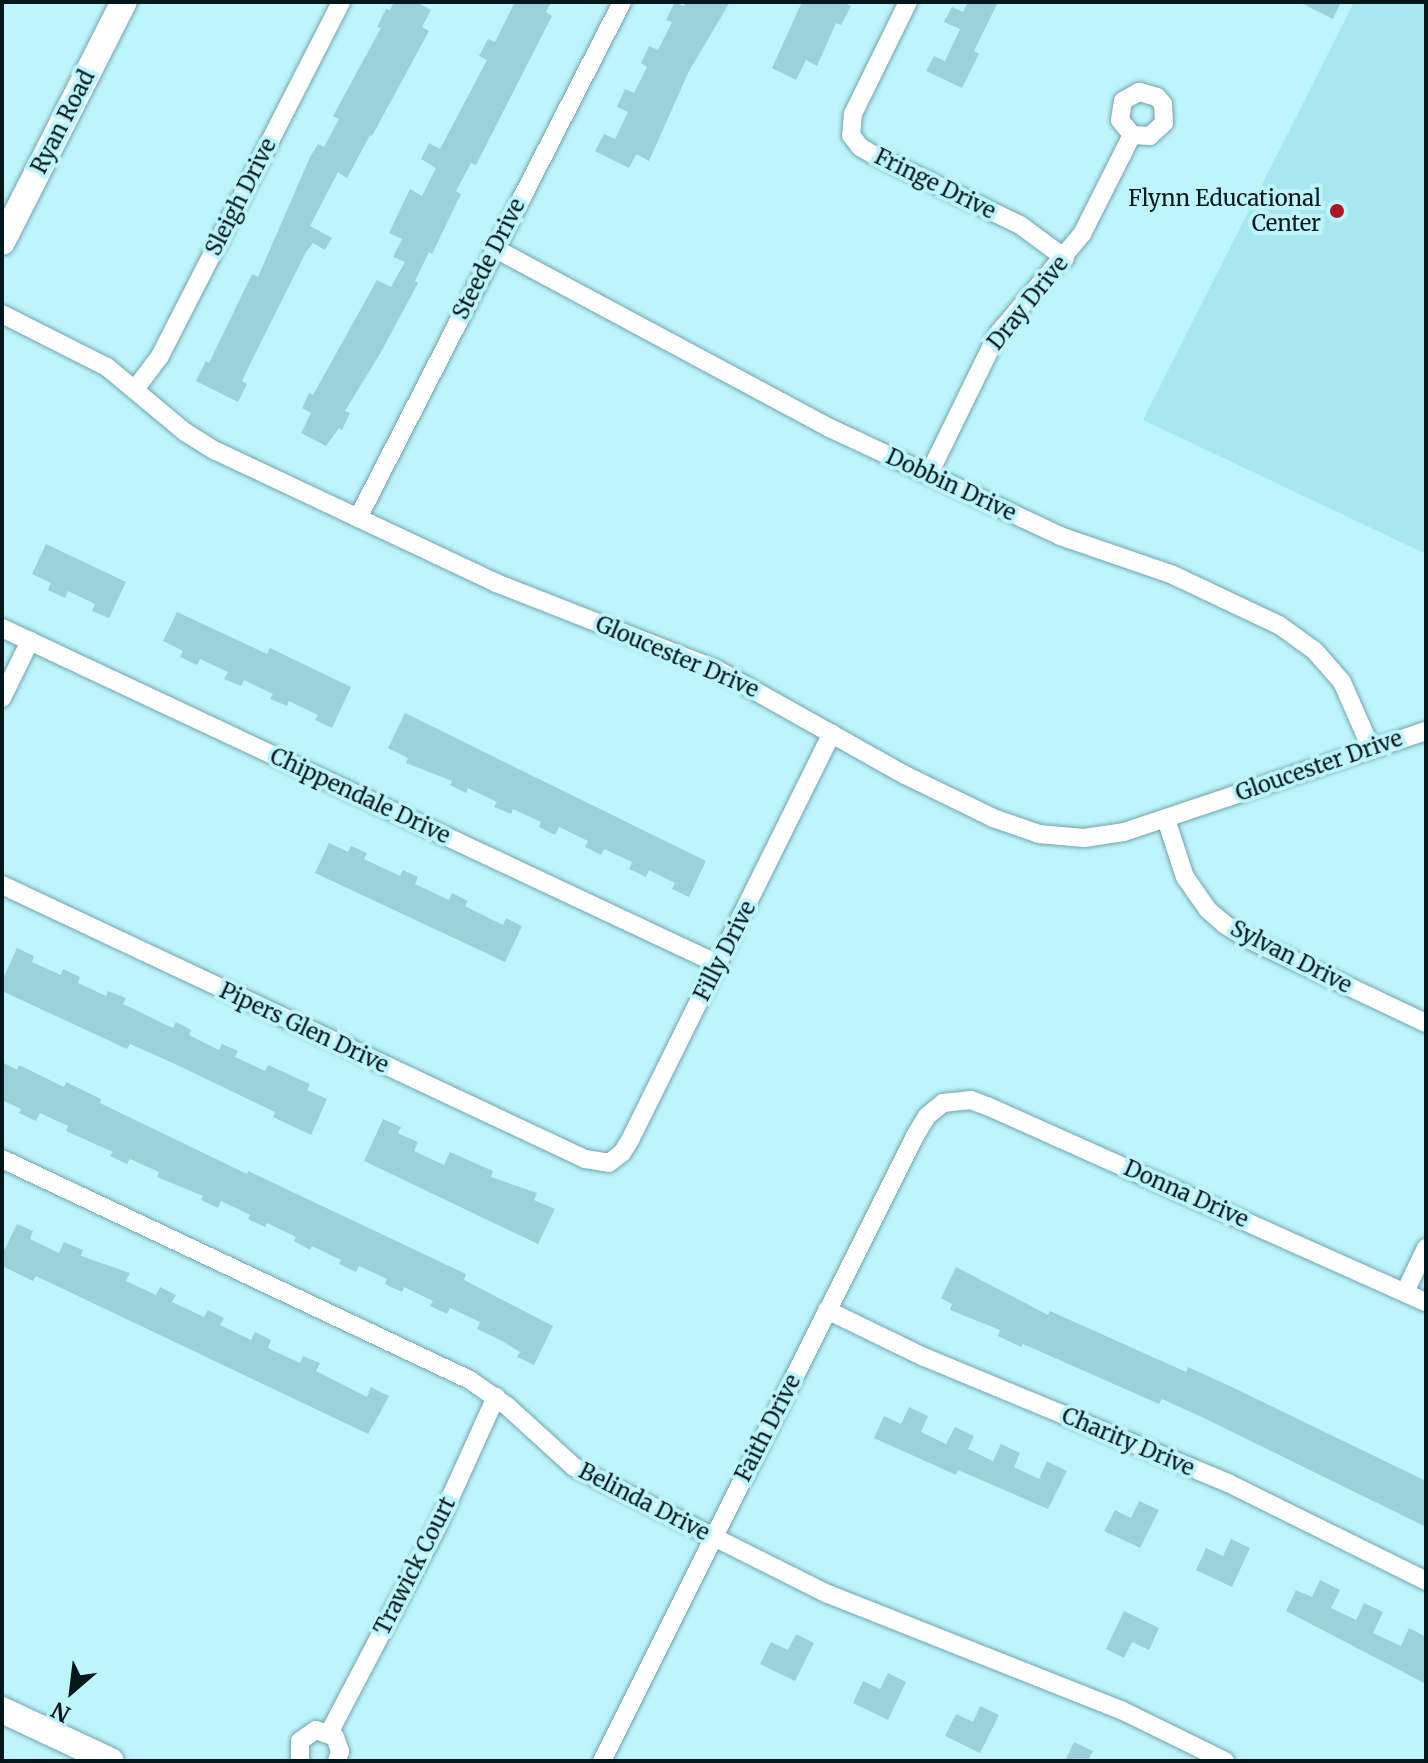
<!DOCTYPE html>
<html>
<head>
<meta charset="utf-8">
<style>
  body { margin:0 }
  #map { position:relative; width:1428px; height:1763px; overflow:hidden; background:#bef5fc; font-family:Merriweather,serif }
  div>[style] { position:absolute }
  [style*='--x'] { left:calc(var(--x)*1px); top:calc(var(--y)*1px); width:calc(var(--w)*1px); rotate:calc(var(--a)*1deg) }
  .built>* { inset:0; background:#a7e8f0 }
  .building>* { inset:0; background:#9bd2d9 }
  .roads { filter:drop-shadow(0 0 2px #6fa4ab) drop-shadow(0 0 2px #6fa4ab) }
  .street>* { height:18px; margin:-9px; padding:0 9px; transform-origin:9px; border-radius:9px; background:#fff }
  .secondary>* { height:26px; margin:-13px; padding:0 13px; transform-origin:13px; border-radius:13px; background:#fff }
  .dots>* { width:22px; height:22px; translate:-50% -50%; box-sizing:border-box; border:4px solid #bef5fc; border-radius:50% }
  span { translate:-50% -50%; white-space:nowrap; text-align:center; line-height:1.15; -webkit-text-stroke:8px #bef5fc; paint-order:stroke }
  .street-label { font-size:22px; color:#02171a }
  .poi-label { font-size:22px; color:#02171a }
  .right { translate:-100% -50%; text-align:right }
  .frame { position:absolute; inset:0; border:4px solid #02171a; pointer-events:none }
  .north { position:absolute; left:32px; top:1651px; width:80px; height:80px; -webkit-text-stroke:6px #bef5fc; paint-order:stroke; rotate:208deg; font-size:22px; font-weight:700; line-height:32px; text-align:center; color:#02171a }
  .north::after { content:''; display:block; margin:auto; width:28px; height:36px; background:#02171a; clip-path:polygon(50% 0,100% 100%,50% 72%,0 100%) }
</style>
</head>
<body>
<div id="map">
  <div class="built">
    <i style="clip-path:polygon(1354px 2px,1426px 2px,1426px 554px,1143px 420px)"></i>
  </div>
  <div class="building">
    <i style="clip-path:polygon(394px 2px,416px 2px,431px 10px,422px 27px,429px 31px,372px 136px,370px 135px,347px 178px,338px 172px,310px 226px,332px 238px,325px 250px,313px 243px,306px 252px,251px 362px,242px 381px,247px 384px,238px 402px,196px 381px,206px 361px,209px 363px,252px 274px,258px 277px,310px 157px,318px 144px,324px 147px,339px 119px,333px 116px,381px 28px,377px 27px,386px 9px,390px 10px)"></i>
    <i style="clip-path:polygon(515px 2px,551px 2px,546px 12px,552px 16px,476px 165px,471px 163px,456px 191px,461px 194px,432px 254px,429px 252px,415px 281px,418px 283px,381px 352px,345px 411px,350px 413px,342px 430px,339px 428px,326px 446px,301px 433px,311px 413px,302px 408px,309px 393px,313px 395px,377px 280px,391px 287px,405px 262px,393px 257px,402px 239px,389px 233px,410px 189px,422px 196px,436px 168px,421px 159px,429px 143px,440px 149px,487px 60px,479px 56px,488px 39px,495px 42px)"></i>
    <i style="clip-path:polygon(675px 2px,684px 6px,686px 2px,730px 2px,689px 71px,649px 161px,636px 154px,629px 168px,595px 151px,604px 134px,615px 139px,628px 112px,617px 107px,625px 89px,634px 93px,647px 67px,641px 63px,649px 46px,658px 50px,672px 22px,666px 20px)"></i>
    <i style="clip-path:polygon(802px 2px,842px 2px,851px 6px,841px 25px,836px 23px,817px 66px,806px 60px,796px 80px,772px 68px)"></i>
    <i style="clip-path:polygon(968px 2px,998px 2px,974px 51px,979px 54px,962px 88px,926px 71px,934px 56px,945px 61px,960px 29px,944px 22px,952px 7px,963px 12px)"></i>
    <i style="clip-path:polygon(1299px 2px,1341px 2px,1333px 19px)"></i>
    <i style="clip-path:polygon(46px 544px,126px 582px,109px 618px,92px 611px,95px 604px,68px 591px,65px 598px,48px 590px,51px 583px,32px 574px)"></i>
    <i style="clip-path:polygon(177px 612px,267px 654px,270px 648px,351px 687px,332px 728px,315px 720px,318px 715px,289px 701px,287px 706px,270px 699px,273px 694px,244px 680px,241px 686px,224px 679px,228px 672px,200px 659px,197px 665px,180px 657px,183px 651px,163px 641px)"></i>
    <i style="clip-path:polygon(405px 713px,706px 861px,689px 897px,672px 889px,675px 883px,649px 870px,646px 877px,629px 869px,632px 862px,604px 849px,601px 855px,585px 847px,588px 841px,559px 827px,555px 835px,539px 827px,541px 822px,513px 809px,511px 814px,494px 807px,497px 802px,468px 788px,466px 793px,450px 785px,452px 781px,406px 763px,408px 758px,388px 748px)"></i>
    <i style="clip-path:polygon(329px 843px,348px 852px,351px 846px,367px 853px,364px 859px,400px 876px,403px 870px,418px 877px,415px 884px,449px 900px,452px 893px,468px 901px,465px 906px,503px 925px,506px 918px,522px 926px,505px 962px,315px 873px)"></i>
    <i style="clip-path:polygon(17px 948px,34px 956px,32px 962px,61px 975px,63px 969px,80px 977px,78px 983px,106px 996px,108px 991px,126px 998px,123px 1004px,173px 1028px,176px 1022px,191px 1030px,189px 1035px,219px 1050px,222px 1044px,238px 1051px,235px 1057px,265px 1071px,268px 1065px,310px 1084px,307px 1090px,327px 1099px,311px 1135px,273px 1117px,275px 1112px,175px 1064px,130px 1044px,127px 1049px,2px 991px,2px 981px)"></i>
    <i style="clip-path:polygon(2px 1062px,17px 1070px,19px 1065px,64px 1087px,66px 1082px,101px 1099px,100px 1103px,247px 1174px,248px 1171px,466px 1274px,464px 1280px,553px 1326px,534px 1365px,517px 1357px,520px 1352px,502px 1341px,477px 1329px,480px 1322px,450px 1308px,447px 1314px,430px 1306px,433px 1301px,404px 1287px,402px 1292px,385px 1284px,387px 1279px,359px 1266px,356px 1272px,339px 1264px,341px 1260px,312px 1246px,310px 1250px,294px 1241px,296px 1237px,267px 1223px,265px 1227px,248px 1219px,250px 1215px,221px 1201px,218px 1208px,201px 1200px,203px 1196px,157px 1177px,159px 1172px,130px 1159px,127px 1164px,110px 1156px,113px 1152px,66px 1131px,68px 1126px,40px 1113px,36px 1121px,19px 1113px,21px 1109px,2px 1100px)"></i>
    <i style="clip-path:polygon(383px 1119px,401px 1127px,398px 1133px,418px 1142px,414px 1151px,444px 1165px,450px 1152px,493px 1171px,491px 1177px,537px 1193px,534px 1200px,555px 1209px,538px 1244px,364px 1161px)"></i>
    <i style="clip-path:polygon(17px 1224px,33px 1231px,30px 1239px,59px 1253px,64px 1242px,83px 1250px,81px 1256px,130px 1273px,126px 1281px,156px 1295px,160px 1287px,176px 1295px,172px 1302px,204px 1317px,208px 1310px,224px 1318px,220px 1325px,251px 1340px,255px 1332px,271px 1340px,268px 1348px,300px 1363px,303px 1356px,320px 1363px,316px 1371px,367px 1397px,371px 1387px,389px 1396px,380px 1413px,368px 1434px,36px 1276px,33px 1281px,2px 1266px,2px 1255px)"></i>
    <i style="clip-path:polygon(956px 1267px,1048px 1315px,1050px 1311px,1186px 1372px,1188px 1367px,1234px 1388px,1426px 1481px,1426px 1527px,1206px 1419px,1162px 1399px,1159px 1404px,1023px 1344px,1021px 1347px,998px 1336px,1000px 1330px,950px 1310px,952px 1304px,941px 1298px)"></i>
    <i style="clip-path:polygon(909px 1407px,928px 1416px,921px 1432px,946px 1444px,955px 1427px,974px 1436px,968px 1449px,993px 1461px,1001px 1444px,1020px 1453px,1014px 1467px,1039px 1479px,1047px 1461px,1067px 1471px,1048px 1509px,958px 1470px,956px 1475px,874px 1438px,884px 1416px,901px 1424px)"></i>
    <i style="clip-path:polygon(1139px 1501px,1159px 1510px,1140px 1548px,1104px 1531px,1115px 1510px,1131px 1518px)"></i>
    <i style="clip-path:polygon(1231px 1539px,1250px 1548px,1232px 1587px,1196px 1570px,1206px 1548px,1223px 1556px)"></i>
    <i style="clip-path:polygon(1320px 1580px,1340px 1590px,1331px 1608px,1356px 1620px,1364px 1603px,1383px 1612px,1373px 1633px,1401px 1646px,1409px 1628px,1426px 1637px,1426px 1684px,1286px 1611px,1296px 1590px,1312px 1597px)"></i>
    <i style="clip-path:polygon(1124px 1611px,1159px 1628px,1149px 1650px,1132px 1642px,1124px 1658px,1106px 1649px)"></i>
    <i style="clip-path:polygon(796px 1634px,814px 1643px,795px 1681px,760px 1664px,771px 1642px,788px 1650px)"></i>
    <i style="clip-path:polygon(888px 1673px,906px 1682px,888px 1720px,853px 1703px,863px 1681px,880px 1689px)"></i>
    <i style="clip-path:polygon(980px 1706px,999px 1715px,980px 1753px,945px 1736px,956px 1714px,973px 1722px)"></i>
    <i style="clip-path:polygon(1074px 1742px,1093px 1751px,1088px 1761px,1065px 1761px)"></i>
  </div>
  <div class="roads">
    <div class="street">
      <i style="--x:908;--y:2;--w:125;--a:116.2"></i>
      <i style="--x:853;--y:114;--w:21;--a:95"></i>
      <i style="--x:851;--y:135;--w:15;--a:53"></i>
      <i style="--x:860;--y:147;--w:14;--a:30"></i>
      <i style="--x:872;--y:154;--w:164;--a:25.6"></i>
      <i style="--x:1020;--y:225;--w:56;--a:36.3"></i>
      <i style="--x:494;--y:248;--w:383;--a:28.2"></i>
      <i style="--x:832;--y:429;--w:252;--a:25.1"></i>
      <i style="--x:1060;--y:536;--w:120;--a:19"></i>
      <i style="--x:1173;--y:575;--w:117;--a:25.3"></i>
      <i style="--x:1279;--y:625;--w:44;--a:35.8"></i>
      <i style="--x:1315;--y:651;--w:41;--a:48.9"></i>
      <i style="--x:1342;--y:682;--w:72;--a:66.3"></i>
      <i style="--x:2;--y:314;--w:118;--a:26.8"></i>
      <i style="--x:107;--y:367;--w:102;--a:39.8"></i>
      <i style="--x:185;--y:432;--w:36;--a:32"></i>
      <i style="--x:216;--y:451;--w:310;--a:25.2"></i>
      <i style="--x:496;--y:583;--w:236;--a:21.4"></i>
      <i style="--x:716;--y:669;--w:217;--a:29.3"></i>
      <i style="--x:905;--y:775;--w:98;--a:26"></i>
      <i style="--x:993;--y:818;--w:49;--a:19.2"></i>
      <i style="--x:1039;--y:834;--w:45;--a:5.1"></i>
      <i style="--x:1084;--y:838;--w:40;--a:-8.5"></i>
      <i style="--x:1124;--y:832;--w:318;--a:-18.5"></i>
      <i style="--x:136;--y:388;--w:40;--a:-53"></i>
      <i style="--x:160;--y:356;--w:398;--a:-62.9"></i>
      <i style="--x:929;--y:474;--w:155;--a:-63.9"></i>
      <i style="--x:997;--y:335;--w:132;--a:-49.9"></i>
      <i style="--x:1082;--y:234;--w:111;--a:-63.2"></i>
      <i style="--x:1132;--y:135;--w:18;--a:3"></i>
      <i style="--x:1150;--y:136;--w:19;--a:-43"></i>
      <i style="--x:1164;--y:123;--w:19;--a:-93"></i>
      <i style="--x:1163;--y:104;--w:9;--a:-131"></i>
      <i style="--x:1157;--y:97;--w:19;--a:-164"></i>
      <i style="--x:1139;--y:92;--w:18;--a:151"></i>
      <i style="--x:1123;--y:101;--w:19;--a:99"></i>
      <i style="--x:1120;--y:120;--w:19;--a:51"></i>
      <i style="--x:358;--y:518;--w:580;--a:-62.9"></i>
      <i style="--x:2;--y:628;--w:791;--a:25.14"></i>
      <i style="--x:2;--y:698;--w:64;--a:-63.8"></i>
      <i style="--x:1166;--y:819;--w:61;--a:71.9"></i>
      <i style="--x:1185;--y:877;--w:39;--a:55"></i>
      <i style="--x:1207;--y:909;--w:23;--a:41"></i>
      <i style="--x:1224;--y:924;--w:26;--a:32"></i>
      <i style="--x:1246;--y:938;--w:199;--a:25.3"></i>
      <i style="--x:2;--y:885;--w:644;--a:25.17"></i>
      <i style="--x:585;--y:1159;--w:24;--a:9"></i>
      <i style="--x:609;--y:1163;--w:16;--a:-38"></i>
      <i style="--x:622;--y:1153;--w:15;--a:-58"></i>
      <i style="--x:630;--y:1140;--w:454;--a:-63.6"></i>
      <i style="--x:2;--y:1159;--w:518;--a:25.28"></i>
      <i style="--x:470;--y:1380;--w:45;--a:35.1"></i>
      <i style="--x:507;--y:1406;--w:91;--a:42.3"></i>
      <i style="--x:574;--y:1467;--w:284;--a:26.6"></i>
      <i style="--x:828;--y:1594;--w:315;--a:21.6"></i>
      <i style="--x:1121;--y:1710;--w:116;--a:26.1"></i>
      <i style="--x:1405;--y:1292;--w:49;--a:-64.5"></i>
      <i style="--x:827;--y:1310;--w:108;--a:25.9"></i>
      <i style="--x:924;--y:1357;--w:329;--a:22.5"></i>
      <i style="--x:1228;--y:1483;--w:221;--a:26.3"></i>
      <i style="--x:329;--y:1733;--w:233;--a:-62.3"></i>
      <i style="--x:437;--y:1527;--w:143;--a:-65.6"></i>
      <i style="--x:300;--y:1761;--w:20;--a:-90"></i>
      <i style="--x:300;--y:1741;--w:19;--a:-35"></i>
      <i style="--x:316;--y:1730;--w:20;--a:20"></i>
      <i style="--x:335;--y:1737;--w:15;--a:70"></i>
      <i style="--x:340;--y:1751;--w:10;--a:107"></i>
      <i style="--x:602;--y:1761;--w:699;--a:-63.4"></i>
      <i style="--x:915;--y:1136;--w:23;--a:-59"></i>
      <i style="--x:927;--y:1116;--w:21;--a:-39"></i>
      <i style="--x:943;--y:1103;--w:28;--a:-6"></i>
      <i style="--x:971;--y:1100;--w:17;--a:21"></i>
      <i style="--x:987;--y:1106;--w:481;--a:24.1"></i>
    </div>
    <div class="secondary">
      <i style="--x:2;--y:242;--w:269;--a:-63.1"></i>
      <i style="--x:2;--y:1710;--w:120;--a:25.1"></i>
    </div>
  </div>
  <div class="dots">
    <i style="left:1337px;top:211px;background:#ab171e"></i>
  </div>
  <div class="street-label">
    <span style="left:63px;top:122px;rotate:-63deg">Ryan Road</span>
    <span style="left:935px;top:184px;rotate:26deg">Fringe Drive</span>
    <span style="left:241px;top:197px;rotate:-63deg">Sleigh Drive</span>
    <span style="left:489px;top:259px;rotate:-63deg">Steede Drive</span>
    <span style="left:1028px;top:303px;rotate:-51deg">Dray Drive</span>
    <span style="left:951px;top:485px;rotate:25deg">Dobbin Drive</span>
    <span style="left:677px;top:657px;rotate:23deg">Gloucester Drive</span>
    <span style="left:1319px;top:766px;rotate:-19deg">Gloucester Drive</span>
    <span style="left:360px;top:796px;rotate:25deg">Chippendale Drive</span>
    <span style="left:725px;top:951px;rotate:-63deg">Filly Drive</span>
    <span style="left:1291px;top:957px;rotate:27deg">Sylvan Drive</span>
    <span style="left:304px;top:1028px;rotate:25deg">Pipers Glen Drive</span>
    <span style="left:1186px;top:1194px;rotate:24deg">Donna Drive</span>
    <span style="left:768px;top:1428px;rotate:-63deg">Faith Drive</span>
    <span style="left:1128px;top:1442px;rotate:23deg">Charity Drive</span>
    <span style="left:644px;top:1502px;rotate:27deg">Belinda Drive</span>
    <span style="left:415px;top:1566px;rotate:-63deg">Trawick Court</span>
  </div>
  <div class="poi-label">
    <span class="right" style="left:1321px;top:211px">Flynn Educational<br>Center</span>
  </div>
  <div class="frame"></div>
  <div class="north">N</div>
</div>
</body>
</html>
